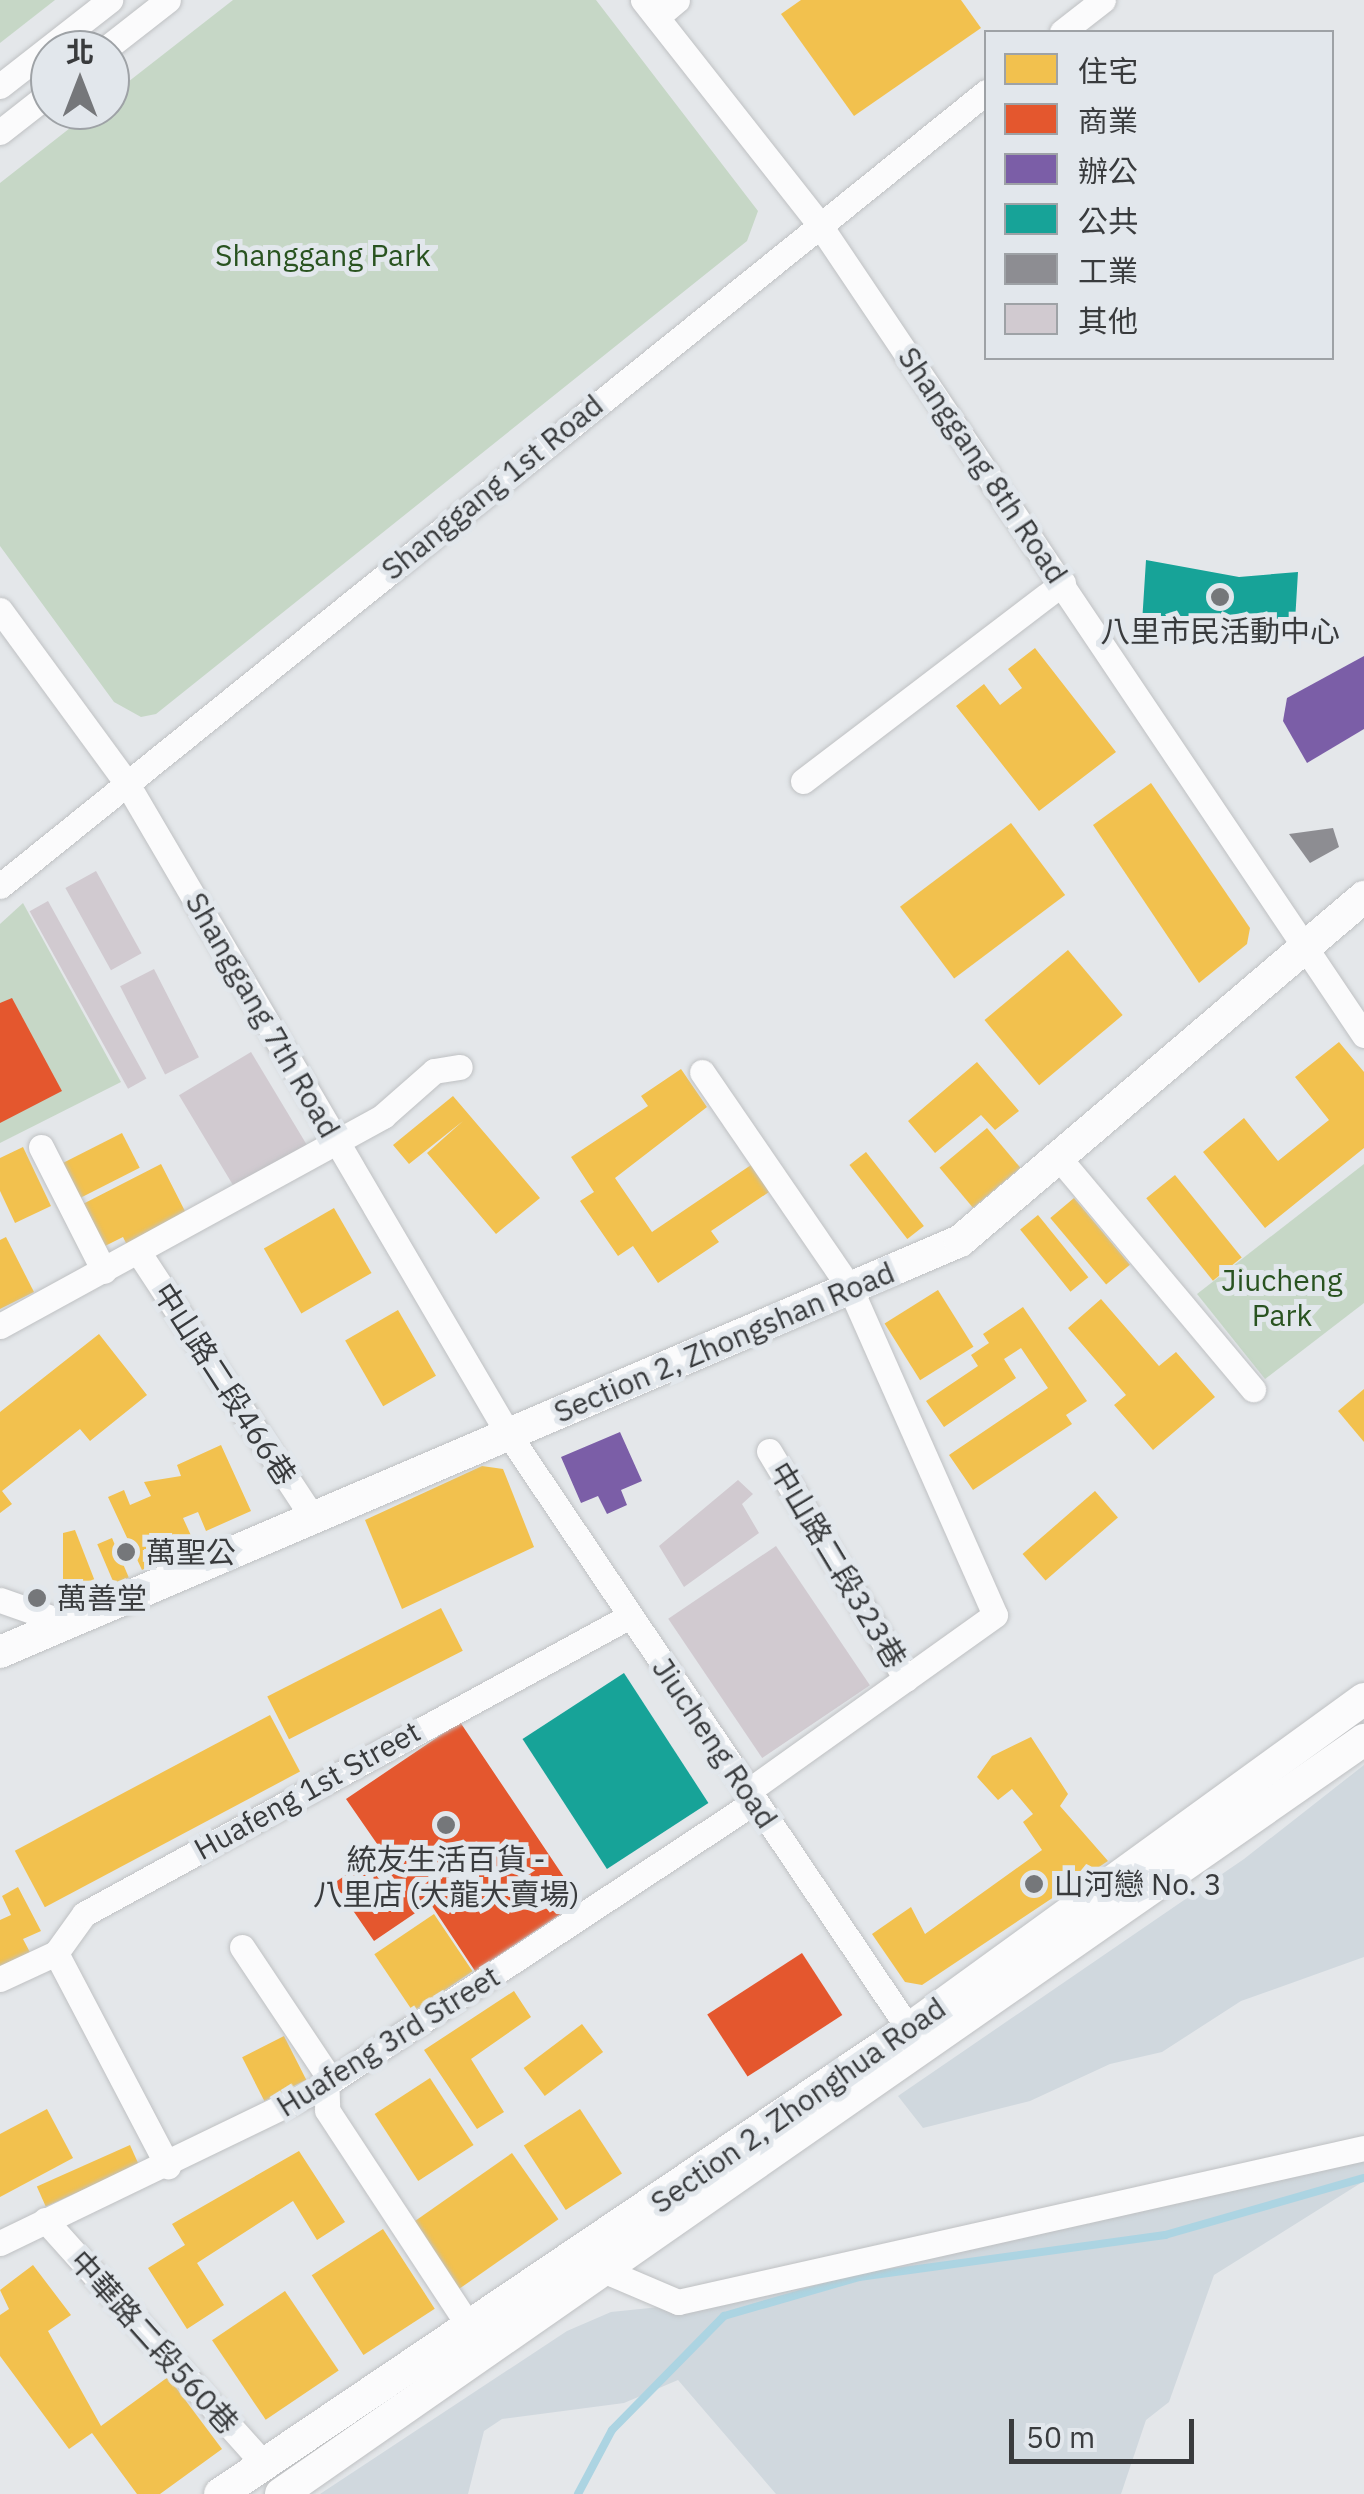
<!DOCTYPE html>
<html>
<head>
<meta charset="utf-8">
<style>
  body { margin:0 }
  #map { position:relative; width:1364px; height:2494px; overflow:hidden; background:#e4e7ea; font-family:"IBM Plex Sans","Noto Sans TC",sans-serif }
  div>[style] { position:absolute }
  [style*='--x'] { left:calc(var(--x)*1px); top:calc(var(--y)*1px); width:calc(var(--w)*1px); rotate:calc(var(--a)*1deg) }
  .built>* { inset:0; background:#d0d8de }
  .green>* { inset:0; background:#c6d7c6 }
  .homes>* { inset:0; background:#f2c14e; transform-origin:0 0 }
  .shops>* { inset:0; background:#e4572e; transform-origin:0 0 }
  .offices>* { inset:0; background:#7b5ea7 }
  .public>* { inset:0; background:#17a398; transform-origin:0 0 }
  .industry>* { inset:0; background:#8d8d92 }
  .stream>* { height:8px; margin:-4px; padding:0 4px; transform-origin:4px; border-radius:4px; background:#acd4e2 }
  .building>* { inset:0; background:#d1cad0; transform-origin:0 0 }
  .roads { filter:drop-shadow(0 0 2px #bfc1c3) drop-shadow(0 0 2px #bfc1c3) }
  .minor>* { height:25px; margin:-12.5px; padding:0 12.5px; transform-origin:12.5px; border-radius:12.5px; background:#fbfbfc }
  .major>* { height:32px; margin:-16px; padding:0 16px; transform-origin:16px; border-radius:16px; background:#fbfbfc }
  .dots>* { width:28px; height:28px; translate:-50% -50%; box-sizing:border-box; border:5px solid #e2e7ec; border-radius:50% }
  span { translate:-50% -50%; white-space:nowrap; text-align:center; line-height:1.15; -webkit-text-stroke:10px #e2e7ec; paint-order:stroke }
  .park-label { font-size:30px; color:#295320 }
  .street-label { font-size:30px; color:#393b3d }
  .poi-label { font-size:30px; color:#393b3d }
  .left { translate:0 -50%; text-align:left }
  .legend { position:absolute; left:984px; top:30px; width:350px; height:330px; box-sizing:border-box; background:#e2e7ec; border:2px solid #9ea2a6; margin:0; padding:12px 18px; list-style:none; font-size:30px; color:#393b3d }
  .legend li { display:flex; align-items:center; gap:20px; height:50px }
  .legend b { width:50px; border:2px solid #9ea2a6 }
  .north { position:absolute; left:30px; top:30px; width:100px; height:100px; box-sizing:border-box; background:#e2e7ec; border:2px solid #9ea2a6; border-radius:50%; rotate:0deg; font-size:28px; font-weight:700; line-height:40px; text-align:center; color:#393b3d }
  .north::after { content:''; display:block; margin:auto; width:35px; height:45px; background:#75777a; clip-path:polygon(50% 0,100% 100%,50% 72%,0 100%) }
  .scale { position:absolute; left:1009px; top:2419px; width:185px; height:45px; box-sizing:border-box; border:5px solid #393b3d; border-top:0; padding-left:12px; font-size:30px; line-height:35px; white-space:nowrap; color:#393b3d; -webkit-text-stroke:8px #e2e7ec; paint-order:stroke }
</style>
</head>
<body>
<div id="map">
  <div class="built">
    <i style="clip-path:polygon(1364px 1765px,1364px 1957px,1241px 2001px,1162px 2052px,1110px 2064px,1030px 2101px,923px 2128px,898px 2096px,1244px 1859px)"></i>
    <i style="clip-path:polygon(1364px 2145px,1364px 2181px,1214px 2275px,1169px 2402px,1146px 2420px,1121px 2494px,776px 2494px,678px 2380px,624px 2403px,502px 2419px,484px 2431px,468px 2494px,320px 2494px,567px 2331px,611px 2312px,767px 2296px)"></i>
  </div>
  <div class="green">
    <i style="clip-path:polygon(0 0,55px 0,0 43px)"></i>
    <i style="clip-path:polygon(233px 0,596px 0,758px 211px,747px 241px,156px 714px,141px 717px,114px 702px,0 546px,0 183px,93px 110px,110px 110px,110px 96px)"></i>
    <i style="clip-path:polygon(23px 903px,121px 1082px,0 1143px,0 924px)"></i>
    <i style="clip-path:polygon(1364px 1164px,1364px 1303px,1265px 1379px,1197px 1294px)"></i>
  </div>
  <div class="homes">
    <i style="clip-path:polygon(801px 0,961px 0,981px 28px,854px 116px,781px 14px)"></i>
    <i style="clip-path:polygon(1035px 648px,1116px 752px,1039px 811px,956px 706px,984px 684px,1000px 705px,1022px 688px,1008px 669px)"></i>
    <i style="clip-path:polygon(1151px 783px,1250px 928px,1247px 944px,1199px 983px,1093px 825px)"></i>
    <i style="left:1011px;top:823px;width:90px;height:139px;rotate:53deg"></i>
    <i style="left:1068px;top:950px;width:85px;height:109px;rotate:50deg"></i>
    <i style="clip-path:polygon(1339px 1042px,1364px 1072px,1364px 1148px,1265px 1228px,1203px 1152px,1244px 1118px,1278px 1161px,1329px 1120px,1295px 1077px)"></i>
    <i style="clip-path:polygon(977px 1062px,1019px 1111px,995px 1130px,981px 1115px,935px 1153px,908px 1121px)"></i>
    <i style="clip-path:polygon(681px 1069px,707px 1107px,615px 1178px,652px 1232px,751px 1165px,769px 1192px,711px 1231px,719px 1242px,658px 1283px,633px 1246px,618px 1256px,580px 1201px,594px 1192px,571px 1157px,648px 1106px,641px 1096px)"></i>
    <i style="clip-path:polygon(453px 1096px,540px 1198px,496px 1234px,427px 1153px,463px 1121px,409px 1164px,393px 1145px)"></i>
    <i style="left:987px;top:1128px;width:52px;height:62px;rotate:50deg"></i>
    <i style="left:122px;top:1133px;width:39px;height:68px;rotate:63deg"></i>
    <i style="clip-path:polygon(23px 1147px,51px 1206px,15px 1223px,0 1191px,0 1158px)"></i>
    <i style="left:866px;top:1152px;width:94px;height:21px;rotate:52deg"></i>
    <i style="clip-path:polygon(161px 1164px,189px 1219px,129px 1249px,123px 1237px,101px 1248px,79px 1206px)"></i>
    <i style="left:1175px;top:1175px;width:106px;height:37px;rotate:51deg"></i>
    <i style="left:1074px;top:1198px;width:87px;height:31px;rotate:50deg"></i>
    <i style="left:334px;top:1208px;width:75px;height:81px;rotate:60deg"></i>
    <i style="left:1038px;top:1215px;width:80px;height:23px;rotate:51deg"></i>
    <i style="clip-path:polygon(6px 1237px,34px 1292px,0 1309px,0 1240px)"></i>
    <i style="left:938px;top:1290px;width:67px;height:63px;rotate:58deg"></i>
    <i style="clip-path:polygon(1101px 1299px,1159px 1366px,1176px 1352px,1215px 1397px,1153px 1450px,1114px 1405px,1126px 1395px,1068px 1328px)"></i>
    <i style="clip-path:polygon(1023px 1307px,1087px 1401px,1066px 1415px,1072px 1424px,973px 1490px,949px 1455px,1048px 1388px,1021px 1348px,1004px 1359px,1016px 1378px,944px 1427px,926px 1401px,978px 1366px,971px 1355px,989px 1343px,983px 1334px)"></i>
    <i style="left:398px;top:1310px;width:76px;height:61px;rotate:60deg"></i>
    <i style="clip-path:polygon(99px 1334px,147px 1395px,90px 1441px,80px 1429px,2px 1491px,12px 1504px,0 1513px,0 1412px)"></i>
    <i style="clip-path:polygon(1364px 1389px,1364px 1442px,1338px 1411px)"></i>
    <i style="clip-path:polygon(221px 1445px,251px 1511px,206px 1531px,198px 1512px,183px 1518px,194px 1542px,142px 1570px,108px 1497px,124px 1490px,130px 1505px,151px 1496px,144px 1482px,181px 1476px,177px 1465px)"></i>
    <i style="clip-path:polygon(482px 1466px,503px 1469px,534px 1547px,402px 1609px,365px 1520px)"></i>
    <i style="left:1095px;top:1491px;width:35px;height:96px;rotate:49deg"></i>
    <i style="clip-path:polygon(75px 1530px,98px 1589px,63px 1605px,63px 1533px)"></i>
    <i style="left:112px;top:1538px;width:43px;height:16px;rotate:67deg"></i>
    <i style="left:441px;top:1608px;width:48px;height:195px;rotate:63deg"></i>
    <i style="left:270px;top:1715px;width:64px;height:289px;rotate:62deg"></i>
    <i style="clip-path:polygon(1031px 1737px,1068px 1794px,1060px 1806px,1108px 1861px,922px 1985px,905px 1982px,872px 1934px,911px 1907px,925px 1934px,1042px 1850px,1023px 1822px,1033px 1814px,1012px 1789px,998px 1800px,977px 1777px,992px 1756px)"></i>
    <i style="clip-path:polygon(18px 1887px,41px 1931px,23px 1939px,33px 1958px,0 1975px,0 1920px,11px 1915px,2px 1896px)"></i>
    <i style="left:434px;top:1914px;width:69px;height:72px;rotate:56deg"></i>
    <i style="clip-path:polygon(514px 1991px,531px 2017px,471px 2059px,504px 2112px,477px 2129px,424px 2050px)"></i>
    <i style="left:582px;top:2024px;width:35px;height:73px;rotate:53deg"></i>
    <i style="left:284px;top:2036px;width:49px;height:47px;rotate:63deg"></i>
    <i style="left:430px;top:2078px;width:80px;height:66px;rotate:57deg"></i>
    <i style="clip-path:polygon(47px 2109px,73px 2158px,0 2197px,0 2134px)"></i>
    <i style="left:580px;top:2109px;width:77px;height:67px;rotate:57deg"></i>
    <i style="left:130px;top:2145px;width:22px;height:102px;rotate:66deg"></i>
    <i style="clip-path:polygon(299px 2151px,345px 2222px,317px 2240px,293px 2201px,197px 2263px,224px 2305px,187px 2329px,148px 2268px,185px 2245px,172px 2224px)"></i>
    <i style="left:512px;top:2153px;width:81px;height:121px;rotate:55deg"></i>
    <i style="left:383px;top:2229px;width:95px;height:85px;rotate:57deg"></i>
    <i style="clip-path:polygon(33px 2265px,71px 2315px,48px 2331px,101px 2426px,168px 2377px,222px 2449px,160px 2494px,137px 2494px,92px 2433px,69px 2449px,0 2356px,0 2315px,9px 2309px,0 2290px)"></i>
    <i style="left:285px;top:2291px;width:96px;height:88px;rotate:56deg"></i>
  </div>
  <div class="shops">
    <i style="clip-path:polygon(12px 998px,62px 1091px,0 1123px,0 1003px)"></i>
    <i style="clip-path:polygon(460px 1722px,580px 1901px,475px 1971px,430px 1903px,374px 1941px,334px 1883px,382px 1851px,346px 1799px)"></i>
    <i style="left:802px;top:1953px;width:74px;height:113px;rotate:57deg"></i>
  </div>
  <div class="offices">
    <i style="clip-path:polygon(1364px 656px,1364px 729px,1307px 763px,1283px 721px,1287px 698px)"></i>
    <i style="clip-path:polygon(620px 1432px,642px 1481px,621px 1490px,627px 1505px,607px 1514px,598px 1496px,581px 1503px,561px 1457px)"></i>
  </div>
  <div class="public">
    <i style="clip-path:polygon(1146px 560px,1239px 577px,1298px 572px,1294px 638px,1223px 618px,1142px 623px)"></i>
    <i style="left:624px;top:1673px;width:155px;height:121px;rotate:57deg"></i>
  </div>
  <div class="industry">
    <i style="clip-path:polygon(1333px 828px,1339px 847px,1310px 863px,1289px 834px)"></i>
  </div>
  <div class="stream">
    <i style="--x:578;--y:2494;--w:72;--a:-62"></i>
    <i style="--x:612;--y:2430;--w:160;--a:-45.5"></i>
    <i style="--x:724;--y:2316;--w:141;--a:-16.1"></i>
    <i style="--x:859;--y:2277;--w:309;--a:-7.8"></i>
    <i style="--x:1165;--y:2235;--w:207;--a:-16"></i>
  </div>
  <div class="building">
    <i style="left:96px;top:871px;width:94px;height:35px;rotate:61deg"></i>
    <i style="left:48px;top:901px;width:203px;height:21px;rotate:61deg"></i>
    <i style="left:154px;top:969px;width:99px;height:38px;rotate:63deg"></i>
    <i style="left:251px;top:1052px;width:110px;height:84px;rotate:59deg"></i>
    <i style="clip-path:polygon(738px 1480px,753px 1494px,742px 1504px,759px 1533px,684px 1587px,659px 1546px)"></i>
    <i style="left:776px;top:1546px;width:168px;height:130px;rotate:56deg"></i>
  </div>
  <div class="roads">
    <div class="minor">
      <i style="--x:643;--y:0;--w:285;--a:51.8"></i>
      <i style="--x:819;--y:224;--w:977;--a:56.1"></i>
      <i style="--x:657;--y:17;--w:26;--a:-40"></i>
      <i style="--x:1062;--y:32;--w:52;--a:-38"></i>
      <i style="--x:104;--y:50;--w:81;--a:-38"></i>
      <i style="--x:0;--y:86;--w:140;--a:-38"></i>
      <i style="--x:0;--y:132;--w:63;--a:-38"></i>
      <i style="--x:0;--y:610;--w:213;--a:53.8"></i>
      <i style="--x:126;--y:782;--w:753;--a:59.62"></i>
      <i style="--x:507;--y:1432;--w:734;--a:56.05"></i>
      <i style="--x:803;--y:781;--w:327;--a:-37.3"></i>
      <i style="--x:0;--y:886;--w:1266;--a:-38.84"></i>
      <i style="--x:702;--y:1072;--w:264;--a:55.6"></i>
      <i style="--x:851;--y:1290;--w:355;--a:66.1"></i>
      <i style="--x:995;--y:1615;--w:305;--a:144.5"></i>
      <i style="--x:41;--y:1147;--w:139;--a:63.1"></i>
      <i style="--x:1059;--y:1158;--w:302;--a:50"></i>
      <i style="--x:139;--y:1253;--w:313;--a:56.7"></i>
      <i style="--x:0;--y:1326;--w:437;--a:-28.7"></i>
      <i style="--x:383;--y:1116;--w:68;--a:-41.4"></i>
      <i style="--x:434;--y:1071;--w:26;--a:-9"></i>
      <i style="--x:769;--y:1451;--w:266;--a:59"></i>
      <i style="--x:0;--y:1600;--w:64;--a:19.3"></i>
      <i style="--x:242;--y:1947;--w:151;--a:56.3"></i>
      <i style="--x:326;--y:2073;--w:37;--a:88"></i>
      <i style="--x:327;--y:2110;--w:261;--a:56.7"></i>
      <i style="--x:56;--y:1953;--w:241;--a:62.3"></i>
      <i style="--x:0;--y:1979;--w:62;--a:-24.9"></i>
      <i style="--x:56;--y:1953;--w:48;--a:-54.3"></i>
      <i style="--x:84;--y:1914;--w:622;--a:-28.63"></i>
      <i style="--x:45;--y:2220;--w:326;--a:48.1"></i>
      <i style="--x:0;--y:2243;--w:358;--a:-25.8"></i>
      <i style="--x:322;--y:2087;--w:518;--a:-33.41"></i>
      <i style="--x:595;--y:2256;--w:23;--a:49"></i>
      <i style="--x:610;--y:2273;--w:74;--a:23.1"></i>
      <i style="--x:678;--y:2302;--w:703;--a:-12.65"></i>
    </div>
    <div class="major">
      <i style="--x:0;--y:1652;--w:1044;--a:-23.18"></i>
      <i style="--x:960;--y:1241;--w:531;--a:-40.41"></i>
      <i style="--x:220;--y:2494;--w:831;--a:-34.02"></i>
      <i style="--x:909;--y:2029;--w:562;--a:-35.95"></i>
      <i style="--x:281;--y:2494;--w:1320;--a:-34.85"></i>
    </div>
  </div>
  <div class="dots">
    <i style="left:1220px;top:597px;background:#75777a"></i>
    <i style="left:126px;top:1552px;background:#75777a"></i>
    <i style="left:37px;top:1598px;background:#75777a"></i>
    <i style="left:446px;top:1825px;background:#75777a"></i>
    <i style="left:1034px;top:1884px;background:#75777a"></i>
  </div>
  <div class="park-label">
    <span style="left:323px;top:255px">Shanggang Park</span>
    <span style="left:1282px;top:1297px">Jiucheng<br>Park</span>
  </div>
  <div class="street-label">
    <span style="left:983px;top:465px;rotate:56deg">Shanggang 8th Road</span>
    <span style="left:492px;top:487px;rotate:-39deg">Shanggang 1st Road</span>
    <span style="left:263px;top:1015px;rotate:60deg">Shanggang 7th Road</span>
    <span style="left:724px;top:1342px;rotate:-23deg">Section 2, Zhongshan Road</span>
    <span style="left:225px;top:1384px;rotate:57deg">中山路二段466巷</span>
    <span style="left:838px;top:1565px;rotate:59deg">中山路二段323巷</span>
    <span style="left:715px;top:1743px;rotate:56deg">Jiucheng Road</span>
    <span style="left:307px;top:1790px;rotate:-29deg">Huafeng 1st Street</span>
    <span style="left:388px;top:2041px;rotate:-32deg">Huafeng 3rd Street</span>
    <span style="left:798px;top:2105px;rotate:-35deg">Section 2, Zhonghua Road</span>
    <span style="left:154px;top:2342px;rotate:48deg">中華路二段560巷</span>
  </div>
  <div class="poi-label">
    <span style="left:1220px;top:631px">八里市民活動中心</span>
    <span class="left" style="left:146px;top:1552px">萬聖公</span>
    <span class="left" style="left:57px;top:1598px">萬善堂</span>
    <span style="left:446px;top:1876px">統友生活百貨 -<br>八里店 (大龍大賣場)</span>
    <span class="left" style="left:1054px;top:1884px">山河戀 No. 3</span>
  </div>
  <ul class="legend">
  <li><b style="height:28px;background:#f2c14e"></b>住宅</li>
  <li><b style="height:28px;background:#e4572e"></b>商業</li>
  <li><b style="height:28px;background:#7b5ea7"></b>辦公</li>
  <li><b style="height:28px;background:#17a398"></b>公共</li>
  <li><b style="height:28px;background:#8d8d92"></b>工業</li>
  <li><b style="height:28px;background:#d1cad0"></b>其他</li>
  </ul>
  <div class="north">北</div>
  <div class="scale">50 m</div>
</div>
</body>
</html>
